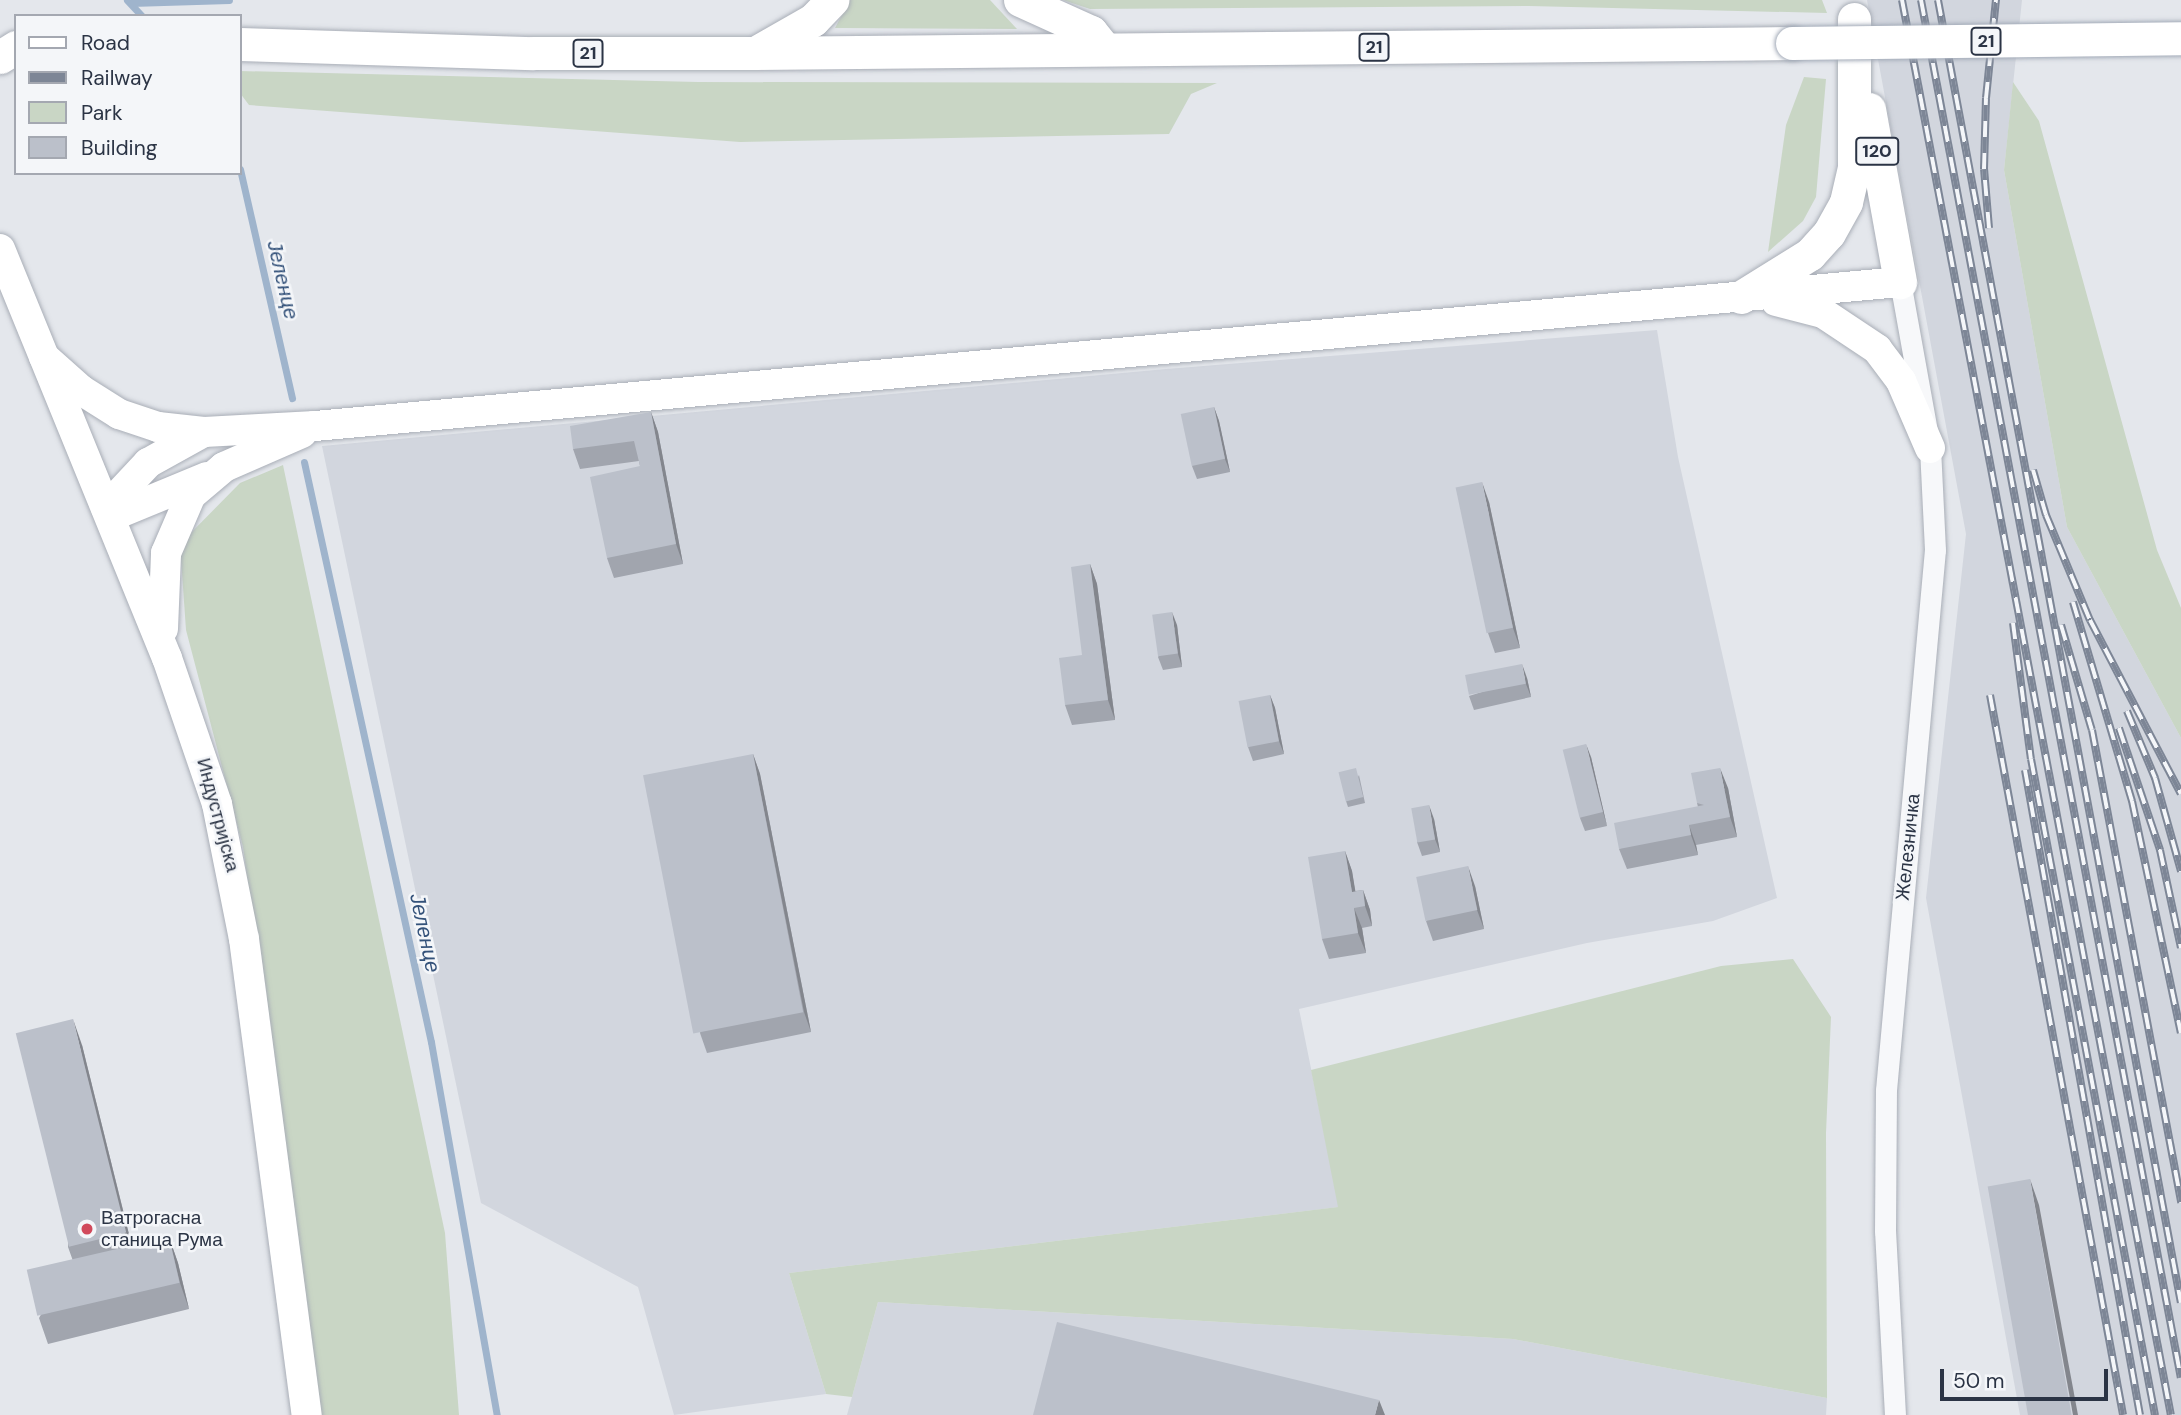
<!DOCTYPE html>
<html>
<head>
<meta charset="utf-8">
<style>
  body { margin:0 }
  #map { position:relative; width:2181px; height:1415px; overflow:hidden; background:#e4e7ec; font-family:"DM Sans",sans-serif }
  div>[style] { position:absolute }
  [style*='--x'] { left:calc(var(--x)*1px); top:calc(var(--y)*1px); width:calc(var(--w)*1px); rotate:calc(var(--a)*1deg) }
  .built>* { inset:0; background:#d2d6de }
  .green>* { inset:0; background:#c9d6c5 }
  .stream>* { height:7px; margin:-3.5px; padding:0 3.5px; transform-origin:3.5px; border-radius:3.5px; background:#9fb4cc }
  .roads { filter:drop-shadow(0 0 2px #a9aeb7) drop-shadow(0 0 2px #a9aeb7) }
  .minor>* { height:21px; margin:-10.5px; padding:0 10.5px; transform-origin:10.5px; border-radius:10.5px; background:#f7f8fa }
  .secondary>* { height:30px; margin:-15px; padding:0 15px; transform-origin:15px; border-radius:15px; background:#fff }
  .primary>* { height:33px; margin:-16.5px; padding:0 16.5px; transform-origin:16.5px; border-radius:16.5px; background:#fff }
  .rail>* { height:8px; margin-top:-4px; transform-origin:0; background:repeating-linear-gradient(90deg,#f4f6f9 0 16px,#7d8696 0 32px); box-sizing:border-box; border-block:2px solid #7d8696 }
  .bridges { filter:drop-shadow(0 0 2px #a3abb8) drop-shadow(0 0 2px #a3abb8) }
  .primary-bridge>* { height:33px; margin:-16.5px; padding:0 16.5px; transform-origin:16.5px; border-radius:16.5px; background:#fff }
  .wall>* { inset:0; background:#a1a5ae }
  .shaded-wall>* { inset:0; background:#83868d }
  .building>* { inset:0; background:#bbc0ca; transform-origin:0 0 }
  .dots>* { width:19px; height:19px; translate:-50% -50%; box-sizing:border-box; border:4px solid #f4f6f9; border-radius:50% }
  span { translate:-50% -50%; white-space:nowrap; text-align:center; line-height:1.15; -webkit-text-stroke:5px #f4f6f9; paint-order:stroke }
  .shield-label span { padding:2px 5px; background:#f4f6f9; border:2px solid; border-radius:5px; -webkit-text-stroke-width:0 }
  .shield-label { font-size:18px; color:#2b3445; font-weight:700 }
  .street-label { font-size:19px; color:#2b3445 }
  .poi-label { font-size:19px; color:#2b3445 }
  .left { translate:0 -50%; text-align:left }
  .water-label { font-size:21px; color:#34527a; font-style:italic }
  .legend { position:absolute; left:14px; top:14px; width:228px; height:161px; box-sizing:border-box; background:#f4f6f9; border:2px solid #a4a8b1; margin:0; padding:9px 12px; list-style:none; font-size:21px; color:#2b3445 }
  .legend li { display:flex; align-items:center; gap:14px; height:35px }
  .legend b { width:35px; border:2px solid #a4a8b1 }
  .scale { position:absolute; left:1940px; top:1369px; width:168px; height:32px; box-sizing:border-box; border:4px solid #2b3445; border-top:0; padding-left:9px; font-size:21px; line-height:24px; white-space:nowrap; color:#2b3445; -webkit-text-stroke:5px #f4f6f9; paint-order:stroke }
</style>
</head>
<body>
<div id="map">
  <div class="built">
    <i style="clip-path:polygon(1867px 0,2022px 0,2004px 170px,2067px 527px,2181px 738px,2181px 1415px,2020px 1415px,1926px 898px,1966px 534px)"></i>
    <i style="clip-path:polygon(1657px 330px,1678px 457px,1777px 898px,1713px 921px,1587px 943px,1299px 1009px,1339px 1207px,789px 1273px,826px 1394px,674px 1415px,638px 1287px,481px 1203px,322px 446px,1166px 369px)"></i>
    <i style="clip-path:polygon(878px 1302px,1513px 1339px,1827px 1398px,1826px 1415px,847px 1415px)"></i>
  </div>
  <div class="green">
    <i style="clip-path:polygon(850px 0,990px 0,1017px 29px,835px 28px)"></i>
    <i style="clip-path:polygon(1063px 0,1822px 0,1827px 13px,1529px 6px,1090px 9px)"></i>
    <i style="clip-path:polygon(240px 71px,698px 82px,1217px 83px,1191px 94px,1169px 134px,740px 142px,249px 105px,240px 93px)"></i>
    <i style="clip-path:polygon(1804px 77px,1826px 79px,1816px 197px,1803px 221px,1768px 252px,1786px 125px)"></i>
    <i style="clip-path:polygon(2013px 82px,2039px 121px,2157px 550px,2181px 608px,2181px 738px,2067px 527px,2004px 170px)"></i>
    <i style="clip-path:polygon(283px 465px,445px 1233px,459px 1415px,319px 1415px,243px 847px,186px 630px,180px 544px,240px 483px)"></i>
    <i style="clip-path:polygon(1793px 959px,1831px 1017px,1826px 1133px,1827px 1398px,1513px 1339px,878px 1302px,852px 1397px,826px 1394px,789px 1273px,1338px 1207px,1311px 1070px,1721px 966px)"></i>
  </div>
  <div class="stream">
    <i style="--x:127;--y:0;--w:22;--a:47"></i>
    <i style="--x:131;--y:3;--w:98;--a:-1.8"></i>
    <i style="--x:240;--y:169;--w:235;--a:77.2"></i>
    <i style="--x:304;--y:462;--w:594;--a:77.65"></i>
    <i style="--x:431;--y:1042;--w:379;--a:80"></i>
  </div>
  <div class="roads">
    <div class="minor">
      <i style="--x:1895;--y:1415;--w:184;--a:-93.1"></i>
      <i style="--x:1885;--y:1231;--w:141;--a:-89.6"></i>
      <i style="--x:1886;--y:1090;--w:542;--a:-84.82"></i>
      <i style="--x:1935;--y:550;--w:102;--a:-92.8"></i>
      <i style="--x:1930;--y:448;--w:169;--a:-100.2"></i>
    </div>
    <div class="secondary">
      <i style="--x:0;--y:249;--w:442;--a:67.8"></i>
      <i style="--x:167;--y:658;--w:154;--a:71.1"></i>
      <i style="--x:217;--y:804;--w:138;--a:78.7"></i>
      <i style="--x:244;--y:939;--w:480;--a:82.5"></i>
      <i style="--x:1776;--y:301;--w:49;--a:14.3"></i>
      <i style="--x:1823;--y:313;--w:65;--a:33.7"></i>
      <i style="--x:1877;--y:349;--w:40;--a:53"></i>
      <i style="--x:1901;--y:381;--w:73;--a:66.6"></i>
      <i style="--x:44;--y:357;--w:50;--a:41.7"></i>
      <i style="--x:81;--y:390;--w:45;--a:32.3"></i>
      <i style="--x:119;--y:414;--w:41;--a:18.4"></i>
      <i style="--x:158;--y:427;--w:46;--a:6.2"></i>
      <i style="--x:204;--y:432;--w:111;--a:-3.1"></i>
      <i style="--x:315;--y:426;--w:1592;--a:-5.19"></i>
      <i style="--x:106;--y:508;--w:62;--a:-47"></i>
      <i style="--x:148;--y:463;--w:64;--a:-29"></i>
      <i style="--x:110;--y:517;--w:105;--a:-22.4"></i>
      <i style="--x:163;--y:629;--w:76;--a:-87.7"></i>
      <i style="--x:166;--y:553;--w:63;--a:-66.7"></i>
      <i style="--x:191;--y:495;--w:43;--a:-40.3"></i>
      <i style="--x:224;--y:467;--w:85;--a:-23.6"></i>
    </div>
    <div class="primary">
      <i style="--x:1020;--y:0;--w:78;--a:24.3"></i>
      <i style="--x:1091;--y:32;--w:22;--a:51"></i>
      <i style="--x:240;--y:44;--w:293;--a:1.8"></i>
      <i style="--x:533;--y:53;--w:222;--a:0"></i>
      <i style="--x:755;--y:53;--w:1037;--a:-0.55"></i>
      <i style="--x:760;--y:50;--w:61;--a:-29.5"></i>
      <i style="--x:813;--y:20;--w:28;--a:-46"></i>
      <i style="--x:0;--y:57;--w:19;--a:-32"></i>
      <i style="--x:1869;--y:109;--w:176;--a:79.8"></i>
      <i style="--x:1741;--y:297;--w:81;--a:-31.9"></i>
      <i style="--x:1810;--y:254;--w:28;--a:-48"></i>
      <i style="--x:1829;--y:233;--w:35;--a:-61"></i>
      <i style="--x:1846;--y:202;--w:36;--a:-77"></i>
      <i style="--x:1854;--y:167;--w:148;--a:-90"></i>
    </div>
  </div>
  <div class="rail">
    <i style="--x:1902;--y:0;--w:1440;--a:79.24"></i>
    <i style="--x:1921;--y:0;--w:1402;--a:79.32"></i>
    <i style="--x:1938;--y:0;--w:1325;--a:79.44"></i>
    <i style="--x:1989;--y:228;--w:59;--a:-94.8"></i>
    <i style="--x:1984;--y:169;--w:71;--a:-88.4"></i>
    <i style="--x:1986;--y:98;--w:99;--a:-84.2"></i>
    <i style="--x:2033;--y:470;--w:47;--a:73.9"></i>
    <i style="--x:2046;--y:515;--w:114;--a:67.3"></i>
    <i style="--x:2090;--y:620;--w:196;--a:62.4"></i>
    <i style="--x:2073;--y:602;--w:208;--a:73.5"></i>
    <i style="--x:2132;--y:801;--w:237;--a:78.1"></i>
    <i style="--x:2013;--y:623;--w:137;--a:82.5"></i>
    <i style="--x:2031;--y:759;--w:668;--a:79.3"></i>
    <i style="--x:2061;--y:625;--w:109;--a:73.6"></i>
    <i style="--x:2092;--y:730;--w:481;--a:79.3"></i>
    <i style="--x:1990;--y:695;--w:732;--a:79.53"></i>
    <i style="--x:2127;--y:711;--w:73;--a:67.3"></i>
    <i style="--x:2155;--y:778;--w:97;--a:74.4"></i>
    <i style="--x:2119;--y:728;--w:129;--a:71.4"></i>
    <i style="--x:2160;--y:850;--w:100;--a:77.9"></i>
    <i style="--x:2025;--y:770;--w:655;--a:79.89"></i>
  </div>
  <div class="bridges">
    <div class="primary-bridge">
      <i style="--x:1792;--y:43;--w:389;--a:-0.7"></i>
    </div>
  </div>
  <div class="wall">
    <i style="clip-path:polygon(1214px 407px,1219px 421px,1230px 472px,1197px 479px,1192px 466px)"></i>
    <i style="clip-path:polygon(651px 412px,658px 432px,683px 564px,614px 578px,607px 558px,640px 466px,639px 461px,580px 469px,573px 449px)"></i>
    <i style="clip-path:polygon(1489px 502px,1520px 648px,1495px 653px,1488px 633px)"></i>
    <i style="clip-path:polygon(1090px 564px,1097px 584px,1115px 720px,1072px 725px,1065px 705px,1082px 655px)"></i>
    <i style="clip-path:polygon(1177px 625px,1182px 667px,1163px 670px,1158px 657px)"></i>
    <i style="clip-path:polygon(1527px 678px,1531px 697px,1474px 710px,1469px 696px)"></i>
    <i style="clip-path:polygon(1270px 695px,1275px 708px,1284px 754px,1253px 761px,1248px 747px)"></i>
    <i style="clip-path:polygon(753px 754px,760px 774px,811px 1032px,707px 1053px,700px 1033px)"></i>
    <i style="clip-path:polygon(1591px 757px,1607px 826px,1585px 831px,1580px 818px)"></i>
    <i style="clip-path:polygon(1359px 775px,1365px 803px,1348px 807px,1346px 801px)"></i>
    <i style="clip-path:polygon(1728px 788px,1737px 837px,1696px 845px,1698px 855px,1627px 869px,1619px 849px,1698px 807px,1697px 803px)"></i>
    <i style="clip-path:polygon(1434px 819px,1440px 852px,1422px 856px,1417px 842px)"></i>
    <i style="clip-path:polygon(1345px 851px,1352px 871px,1355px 891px,1363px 890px,1370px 910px,1372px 926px,1362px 928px,1366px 953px,1329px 959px,1322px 939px)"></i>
    <i style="clip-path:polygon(1475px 886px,1484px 929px,1433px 941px,1426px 921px)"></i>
    <i style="clip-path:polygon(82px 1045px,132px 1246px,169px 1237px,178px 1263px,189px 1309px,48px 1344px,39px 1318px,73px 1261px,68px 1247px)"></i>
  </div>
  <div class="shaded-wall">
    <i style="clip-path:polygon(1214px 407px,1219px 421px,1230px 472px,1225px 459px)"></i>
    <i style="clip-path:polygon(651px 412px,658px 432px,683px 564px,676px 544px)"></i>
    <i style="clip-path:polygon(1482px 482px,1489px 502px,1520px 648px,1513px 628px)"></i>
    <i style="clip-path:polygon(1090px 564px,1097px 584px,1115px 720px,1108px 700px)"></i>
    <i style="clip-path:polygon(1172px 612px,1177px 625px,1182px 667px,1178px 654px)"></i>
    <i style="clip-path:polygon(1522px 664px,1527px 678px,1531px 697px,1526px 684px)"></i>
    <i style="clip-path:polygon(1270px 695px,1275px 708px,1284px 754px,1279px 741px)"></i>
    <i style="clip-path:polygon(1586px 744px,1591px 757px,1607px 826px,1603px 812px)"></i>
    <i style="clip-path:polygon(753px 754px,760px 774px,811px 1032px,804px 1012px)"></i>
    <i style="clip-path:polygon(1720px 768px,1728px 788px,1737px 837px,1730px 817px)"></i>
    <i style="clip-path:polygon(1429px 805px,1434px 819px,1440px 852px,1435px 839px)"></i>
    <i style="clip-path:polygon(1689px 825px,1696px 845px,1698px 855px,1691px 835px)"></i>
    <i style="clip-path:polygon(1345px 851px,1352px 871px,1358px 907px,1352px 892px)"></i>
    <i style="clip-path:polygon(1468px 866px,1475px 886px,1484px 929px,1477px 910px)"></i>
    <i style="clip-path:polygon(1363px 890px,1370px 910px,1372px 926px,1365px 906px)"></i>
    <i style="clip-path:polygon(1354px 908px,1362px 928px,1366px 953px,1358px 933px)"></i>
    <i style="clip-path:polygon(73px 1019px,82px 1045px,135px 1259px,125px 1233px)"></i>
    <i style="clip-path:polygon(2030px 1179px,2039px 1205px,2078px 1415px,2073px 1415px)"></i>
    <i style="clip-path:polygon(169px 1237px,178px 1263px,189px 1309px,180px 1283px)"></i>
    <i style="clip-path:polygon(1379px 1400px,1385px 1415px,1375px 1415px)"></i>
  </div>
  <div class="building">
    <i style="left:1214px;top:407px;width:53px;height:34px;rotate:78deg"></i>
    <i style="clip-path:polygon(651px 412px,676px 544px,607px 558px,590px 477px,640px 466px,634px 441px,573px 449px,570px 426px)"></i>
    <i style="left:1482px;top:482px;width:149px;height:27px;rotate:78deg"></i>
    <i style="clip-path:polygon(1090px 564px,1108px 700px,1065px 705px,1059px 658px,1082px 655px,1071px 567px)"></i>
    <i style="left:1172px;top:612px;width:42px;height:20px;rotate:82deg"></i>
    <i style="left:1522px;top:664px;width:20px;height:58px;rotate:79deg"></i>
    <i style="left:1270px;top:695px;width:47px;height:32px;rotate:79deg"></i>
    <i style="left:1586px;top:744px;width:70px;height:24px;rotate:76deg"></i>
    <i style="left:753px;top:754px;width:263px;height:112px;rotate:79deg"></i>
    <i style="left:1356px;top:768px;width:30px;height:18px;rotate:76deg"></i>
    <i style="clip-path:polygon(1720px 768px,1730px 817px,1689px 825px,1691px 835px,1619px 849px,1614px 823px,1704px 805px,1697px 803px,1691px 773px)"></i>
    <i style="left:1429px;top:805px;width:35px;height:18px;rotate:80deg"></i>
    <i style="clip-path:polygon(1345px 851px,1352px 892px,1363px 890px,1365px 906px,1354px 908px,1358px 933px,1322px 939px,1308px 857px)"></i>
    <i style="left:1468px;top:866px;width:45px;height:53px;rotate:78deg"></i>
    <i style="left:73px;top:1019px;width:220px;height:59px;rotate:76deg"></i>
    <i style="left:2030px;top:1179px;width:240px;height:43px;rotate:80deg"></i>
    <i style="left:169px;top:1237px;width:47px;height:146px;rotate:77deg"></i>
    <i style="clip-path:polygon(1057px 1322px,1379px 1400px,1375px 1415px,1033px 1415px)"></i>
  </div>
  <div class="dots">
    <i style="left:87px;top:1229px;background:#d1495b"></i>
  </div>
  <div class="shield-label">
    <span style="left:1986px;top:41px">21</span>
    <span style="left:1374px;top:47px">21</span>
    <span style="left:588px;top:53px">21</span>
    <span style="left:1877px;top:151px">120</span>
  </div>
  <div class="street-label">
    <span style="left:218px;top:815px;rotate:75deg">Индустријска</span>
    <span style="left:1908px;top:847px;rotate:-84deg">Железничка</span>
  </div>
  <div class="poi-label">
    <span class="left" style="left:101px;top:1229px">Ватрогасна<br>станица Рума</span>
  </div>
  <div class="water-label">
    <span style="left:283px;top:280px;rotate:77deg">Јеленце</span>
    <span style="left:425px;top:933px;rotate:78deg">Јеленце</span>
  </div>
  <ul class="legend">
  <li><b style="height:9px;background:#fff"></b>Road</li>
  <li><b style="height:9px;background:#7d8696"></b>Railway</li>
  <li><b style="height:19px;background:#c9d6c5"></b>Park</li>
  <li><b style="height:19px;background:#bbc0ca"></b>Building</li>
  </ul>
  <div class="scale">50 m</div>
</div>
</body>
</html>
